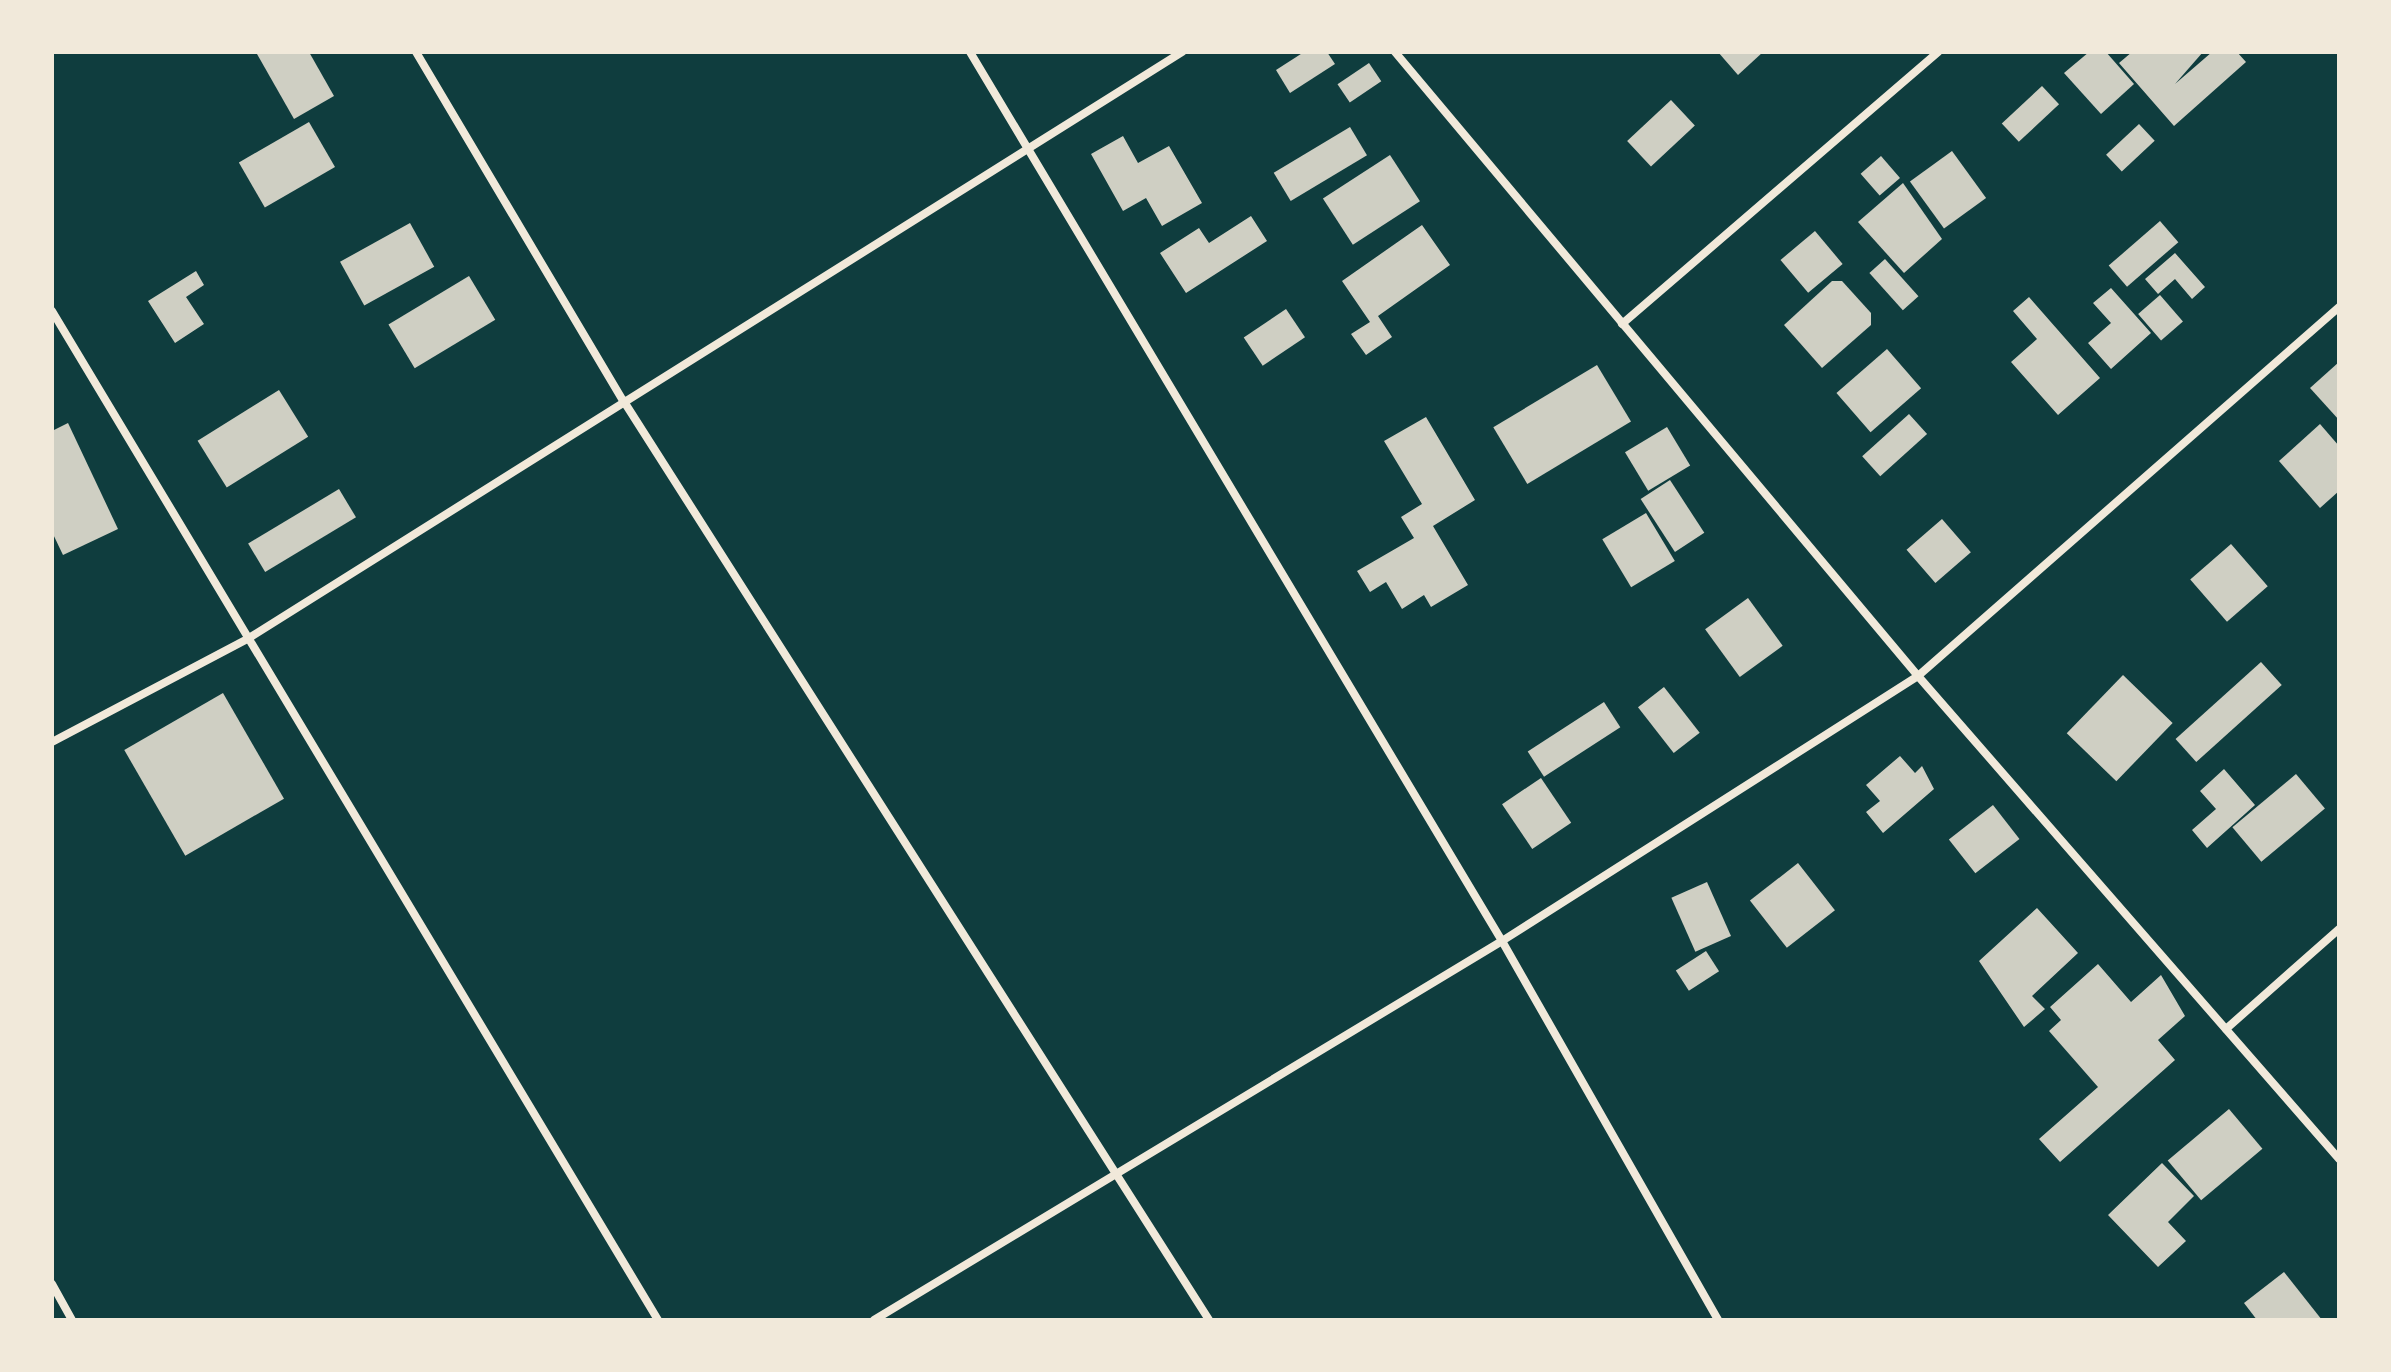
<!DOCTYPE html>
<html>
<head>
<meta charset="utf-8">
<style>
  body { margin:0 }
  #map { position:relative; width:2391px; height:1372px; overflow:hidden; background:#0f3d3e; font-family:Ubuntu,sans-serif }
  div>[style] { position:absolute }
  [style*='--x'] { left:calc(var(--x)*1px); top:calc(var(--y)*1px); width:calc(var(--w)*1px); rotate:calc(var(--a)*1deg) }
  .building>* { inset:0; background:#cfcfc3; transform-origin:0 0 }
  .minor>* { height:8px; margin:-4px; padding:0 4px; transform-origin:4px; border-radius:4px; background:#f1e9da }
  span { translate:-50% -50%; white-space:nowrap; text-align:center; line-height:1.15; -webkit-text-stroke:6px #f1e9da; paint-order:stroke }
  .frame { position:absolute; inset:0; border:54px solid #f1e9da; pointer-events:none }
</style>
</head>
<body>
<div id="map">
  <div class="building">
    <i style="clip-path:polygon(309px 52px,334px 96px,294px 119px,257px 54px)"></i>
    <i style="clip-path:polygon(1304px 52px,1327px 52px,1335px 64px,1290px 93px,1276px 70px)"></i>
    <i style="clip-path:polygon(1718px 52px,1763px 52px,1738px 75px)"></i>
    <i style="clip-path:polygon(2089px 52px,2106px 52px,2134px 84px,2101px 114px,2064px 73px)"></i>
    <i style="clip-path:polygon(2132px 52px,2203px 52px,2175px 84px,2212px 52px,2237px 52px,2246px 62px,2174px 126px,2119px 63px)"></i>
    <i style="left:1369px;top:63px;width:22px;height:38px;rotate:56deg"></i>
    <i style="left:2042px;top:86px;width:25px;height:55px;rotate:47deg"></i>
    <i style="left:1671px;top:100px;width:35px;height:60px;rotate:47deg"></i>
    <i style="left:309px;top:122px;width:52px;height:81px;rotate:60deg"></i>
    <i style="left:2139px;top:124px;width:23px;height:45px;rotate:47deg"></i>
    <i style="left:1350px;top:127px;width:33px;height:89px;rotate:59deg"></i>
    <i style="clip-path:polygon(1123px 136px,1138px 163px,1169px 146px,1202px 203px,1162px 226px,1146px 198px,1123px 211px,1091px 154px)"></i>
    <i style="left:1952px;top:151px;width:58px;height:52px;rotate:54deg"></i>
    <i style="left:1390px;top:155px;width:55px;height:80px;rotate:57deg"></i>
    <i style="left:1881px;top:156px;width:29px;height:27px;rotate:49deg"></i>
    <i style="clip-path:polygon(1903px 183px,1942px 239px,1904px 273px,1858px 222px)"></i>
    <i style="clip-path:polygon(1251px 216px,1267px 241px,1186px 293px,1160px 253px,1199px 228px,1209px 243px)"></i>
    <i style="left:2160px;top:221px;width:28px;height:68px;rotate:49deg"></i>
    <i style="left:410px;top:223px;width:50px;height:80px;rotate:61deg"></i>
    <i style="clip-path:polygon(1422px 225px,1450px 265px,1378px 316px,1392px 337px,1366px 355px,1351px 334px,1370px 322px,1342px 281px)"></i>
    <i style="left:1815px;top:231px;width:43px;height:45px;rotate:50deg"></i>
    <i style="clip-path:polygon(2175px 253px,2205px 287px,2192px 299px,2175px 279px,2158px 294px,2145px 279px)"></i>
    <i style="left:1885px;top:259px;width:50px;height:21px;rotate:48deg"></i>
    <i style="clip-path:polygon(196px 271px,204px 285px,186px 297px,204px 324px,175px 343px,148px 301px)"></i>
    <i style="left:469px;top:276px;width:51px;height:94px;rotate:59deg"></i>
    <i style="clip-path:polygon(1832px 281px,1842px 281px,1871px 313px,1871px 325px,1822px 368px,1784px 325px)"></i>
    <i style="clip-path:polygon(2111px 288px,2151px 333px,2111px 369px,2088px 343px,2111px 323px,2093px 303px)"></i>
    <i style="left:2160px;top:295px;width:35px;height:29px;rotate:49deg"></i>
    <i style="clip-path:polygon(2029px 297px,2100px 378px,2058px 415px,2011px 362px,2037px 339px,2013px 311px)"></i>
    <i style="left:1286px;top:309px;width:34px;height:51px;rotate:56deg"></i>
    <i style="left:1887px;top:349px;width:52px;height:67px;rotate:49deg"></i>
    <i style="clip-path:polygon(2339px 362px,2339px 420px,2310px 388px)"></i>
    <i style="left:1597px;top:365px;width:66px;height:121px;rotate:59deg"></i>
    <i style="left:279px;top:390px;width:55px;height:96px;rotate:58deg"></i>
    <i style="left:1909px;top:414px;width:27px;height:63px;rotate:48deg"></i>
    <i style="clip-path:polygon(1426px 417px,1475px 500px,1433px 526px,1468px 585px,1431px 607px,1424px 595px,1402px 609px,1386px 582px,1370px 592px,1357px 571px,1414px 538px,1401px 517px,1422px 504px,1384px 441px)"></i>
    <i style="clip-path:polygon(68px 423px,118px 529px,63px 555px,52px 532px,52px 431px)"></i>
    <i style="clip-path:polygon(2320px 424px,2339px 446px,2339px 491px,2320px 508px,2279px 461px)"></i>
    <i style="left:1667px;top:427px;width:45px;height:49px;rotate:59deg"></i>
    <i style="left:1670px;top:480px;width:63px;height:35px;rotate:57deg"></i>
    <i style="left:339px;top:489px;width:33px;height:106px;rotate:59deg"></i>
    <i style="left:1646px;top:513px;width:56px;height:51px;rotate:59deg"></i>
    <i style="left:1942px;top:519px;width:44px;height:47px;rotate:49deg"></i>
    <i style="left:2231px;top:544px;width:56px;height:54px;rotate:49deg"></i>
    <i style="left:1748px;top:598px;width:59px;height:53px;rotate:54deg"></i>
    <i style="left:2261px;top:662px;width:31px;height:115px;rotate:48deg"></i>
    <i style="left:2123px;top:675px;width:69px;height:81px;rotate:44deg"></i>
    <i style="left:1664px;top:687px;width:58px;height:33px;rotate:52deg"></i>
    <i style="left:223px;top:693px;width:122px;height:114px;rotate:60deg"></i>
    <i style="left:1604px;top:702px;width:30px;height:91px;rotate:57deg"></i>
    <i style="clip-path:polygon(1900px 756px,1915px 773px,1922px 766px,1934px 789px,1883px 833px,1866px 812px,1880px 801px,1866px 785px)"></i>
    <i style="clip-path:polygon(2224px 769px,2255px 805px,2207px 848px,2192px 830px,2216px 809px,2200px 791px)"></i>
    <i style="left:2296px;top:774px;width:45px;height:83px;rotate:50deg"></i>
    <i style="left:1541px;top:778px;width:54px;height:47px;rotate:56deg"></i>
    <i style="left:1993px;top:805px;width:43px;height:56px;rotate:52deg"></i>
    <i style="left:1798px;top:863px;width:60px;height:61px;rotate:52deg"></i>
    <i style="left:1707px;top:882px;width:59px;height:39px;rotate:66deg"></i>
    <i style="clip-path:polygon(2037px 908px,2078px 953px,2032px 996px,2045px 1009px,2024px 1027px,1979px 961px)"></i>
    <i style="left:1706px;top:951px;width:24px;height:36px;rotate:57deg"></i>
    <i style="clip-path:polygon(2098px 964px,2131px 1002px,2161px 975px,2185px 1016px,2158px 1040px,2175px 1060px,2060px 1162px,2039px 1139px,2098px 1087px,2049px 1031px,2061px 1020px,2050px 1007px)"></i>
    <i style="left:2229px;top:1109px;width:52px;height:80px;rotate:50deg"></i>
    <i style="clip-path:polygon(2162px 1163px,2194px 1196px,2168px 1222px,2186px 1241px,2158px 1267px,2108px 1215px)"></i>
    <i style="clip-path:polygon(2284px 1272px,2322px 1320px,2257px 1320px,2244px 1303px)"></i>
  </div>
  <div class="minor">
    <i style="--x:416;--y:52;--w:405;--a:59.3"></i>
    <i style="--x:623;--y:400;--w:1091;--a:57.5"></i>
    <i style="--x:970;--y:52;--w:1036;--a:59.1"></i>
    <i style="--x:1502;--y:941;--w:436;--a:60.3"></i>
    <i style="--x:1395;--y:52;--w:814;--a:50.03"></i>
    <i style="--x:1918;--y:676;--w:641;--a:48.92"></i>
    <i style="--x:52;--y:311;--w:1177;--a:59.01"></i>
    <i style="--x:1622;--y:324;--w:417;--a:-40.7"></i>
    <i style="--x:52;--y:742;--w:223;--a:-27.8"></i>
    <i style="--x:249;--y:638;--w:1102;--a:-32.13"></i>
    <i style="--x:2226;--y:1029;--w:151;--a:-41.5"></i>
    <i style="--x:52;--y:1284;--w:41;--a:60.9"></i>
    <i style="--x:874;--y:1320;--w:734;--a:-31.11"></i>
    <i style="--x:1502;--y:941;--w:493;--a:-32.5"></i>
    <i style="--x:1918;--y:676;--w:560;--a:-41.23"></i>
  </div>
  <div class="frame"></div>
</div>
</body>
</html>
